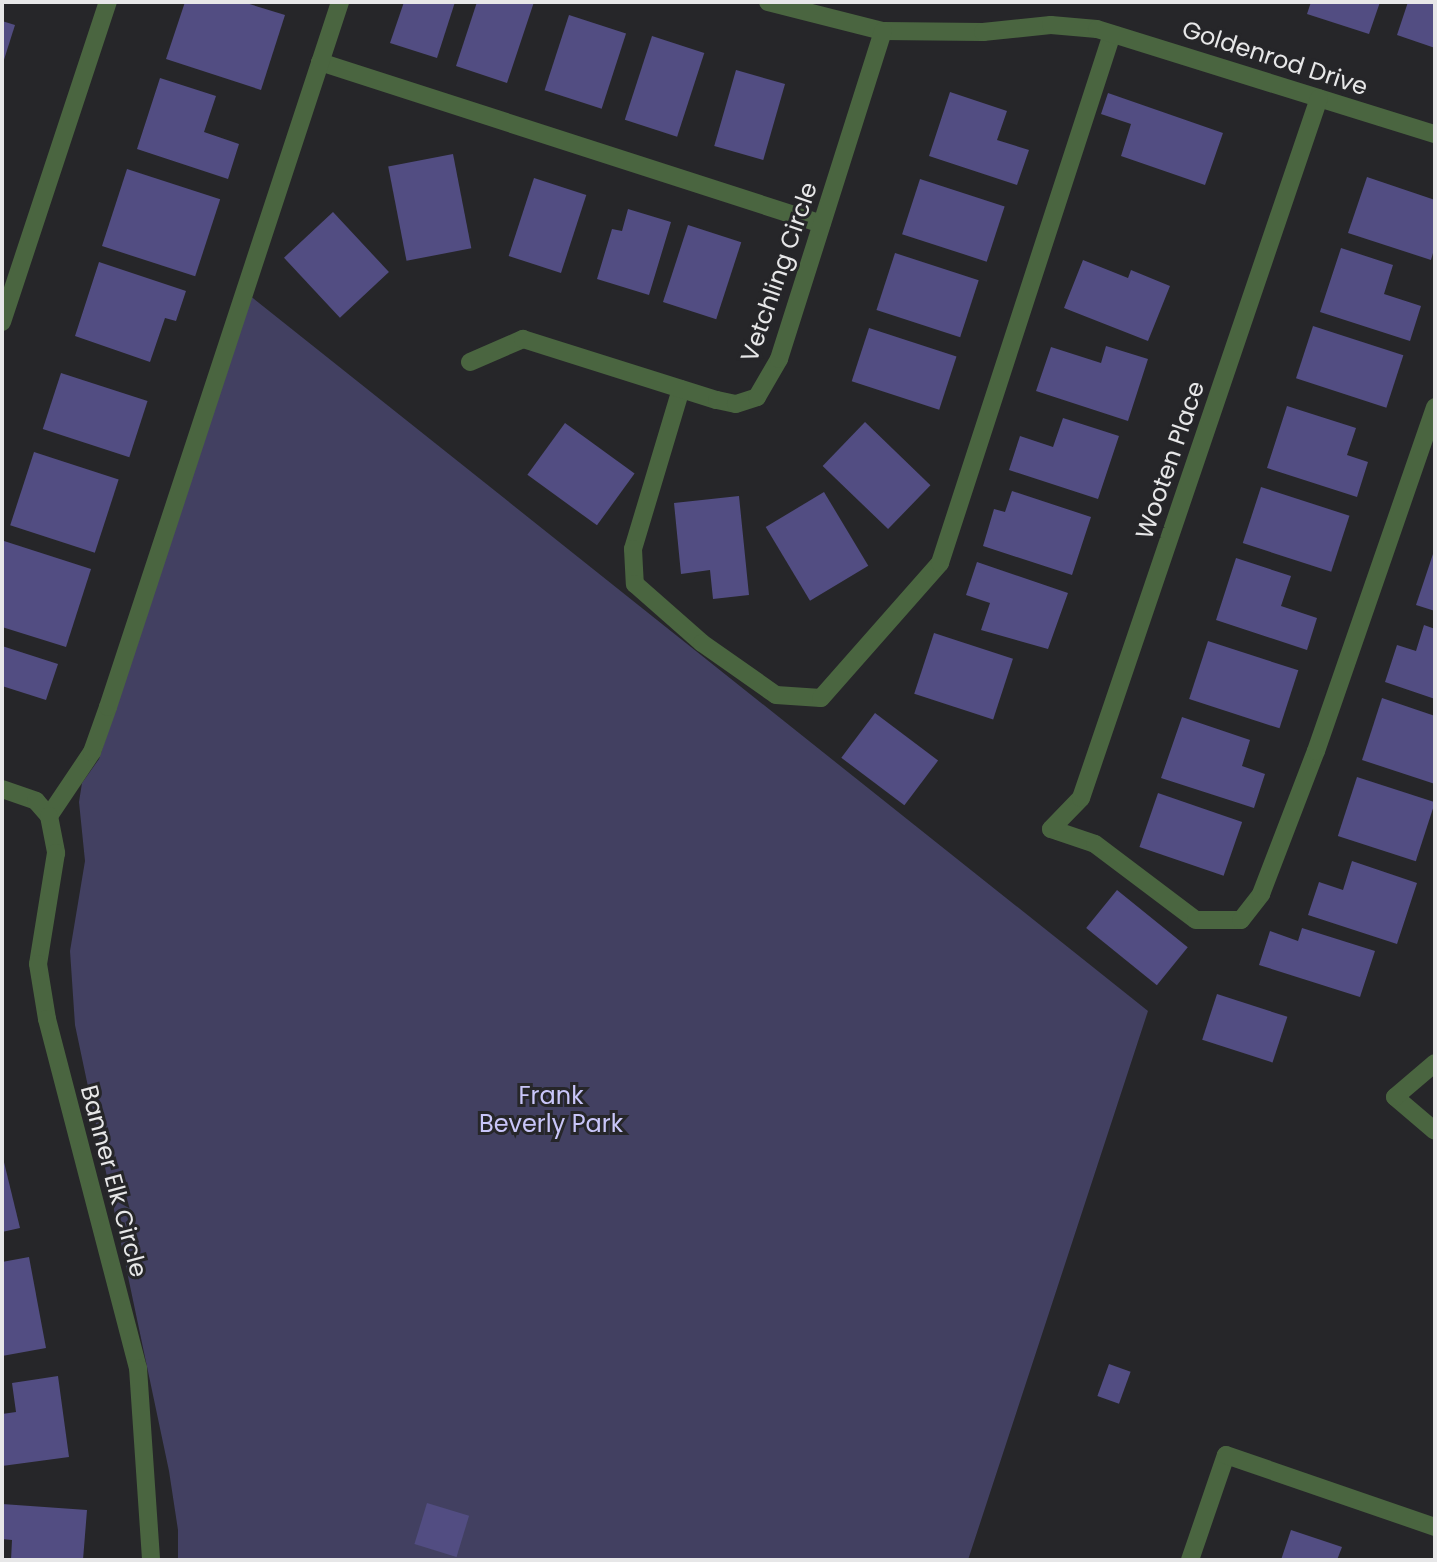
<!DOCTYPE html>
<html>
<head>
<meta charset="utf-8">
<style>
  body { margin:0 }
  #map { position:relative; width:1437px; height:1562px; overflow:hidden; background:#262629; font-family:Poppins,sans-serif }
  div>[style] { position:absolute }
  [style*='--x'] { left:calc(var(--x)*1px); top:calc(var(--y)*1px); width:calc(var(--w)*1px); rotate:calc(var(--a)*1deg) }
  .green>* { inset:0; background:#424061 }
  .building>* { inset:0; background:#524d82; transform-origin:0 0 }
  .service>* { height:18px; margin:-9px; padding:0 9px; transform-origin:9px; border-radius:9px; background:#4a6540 }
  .minor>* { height:18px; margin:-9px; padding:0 9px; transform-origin:9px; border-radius:9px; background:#4a6540 }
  span { translate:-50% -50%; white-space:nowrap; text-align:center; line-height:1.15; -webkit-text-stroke:6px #262629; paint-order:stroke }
  .street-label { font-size:24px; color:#e7e7e8 }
  .park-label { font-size:24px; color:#c9c6f9 }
  .frame { position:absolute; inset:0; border:4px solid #e7e7e8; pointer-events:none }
</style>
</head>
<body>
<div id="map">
  <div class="green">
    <i style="clip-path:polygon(249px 295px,1148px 1011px,968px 1560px,178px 1560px,178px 1530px,169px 1471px,75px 1025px,70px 951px,85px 861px,79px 802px,82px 783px,99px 759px)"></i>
  </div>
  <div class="building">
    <i style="clip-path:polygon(185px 2px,243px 2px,285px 15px,261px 90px,166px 59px)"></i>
    <i style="clip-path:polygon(404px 2px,455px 2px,437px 58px,390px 43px)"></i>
    <i style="clip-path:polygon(477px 2px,534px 2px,507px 83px,456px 66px)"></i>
    <i style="clip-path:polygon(1311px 2px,1380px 2px,1369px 34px,1307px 14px)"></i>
    <i style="clip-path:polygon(1408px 2px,1435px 2px,1435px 48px,1397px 35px)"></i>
    <i style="left:569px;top:15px;width:60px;height:79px;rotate:18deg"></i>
    <i style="clip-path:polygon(2px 21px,15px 25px,2px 66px)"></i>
    <i style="left:652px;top:36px;width:55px;height:88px;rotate:18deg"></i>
    <i style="left:736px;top:70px;width:51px;height:79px;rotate:16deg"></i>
    <i style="clip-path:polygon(160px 78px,216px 96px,204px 132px,239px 144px,228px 179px,137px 149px)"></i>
    <i style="clip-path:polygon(950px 92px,1007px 111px,997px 140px,1029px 150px,1017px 185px,929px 156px)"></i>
    <i style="clip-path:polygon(1108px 93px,1223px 133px,1205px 185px,1121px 156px,1131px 124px,1101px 114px)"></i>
    <i style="left:453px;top:154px;width:96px;height:66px;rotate:79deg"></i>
    <i style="left:127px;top:169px;width:98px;height:81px;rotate:18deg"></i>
    <i style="clip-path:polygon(1367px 177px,1435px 200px,1435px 246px,1431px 260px,1348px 233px)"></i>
    <i style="left:534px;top:178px;width:55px;height:82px;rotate:18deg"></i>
    <i style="left:920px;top:179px;width:89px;height:58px;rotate:18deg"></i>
    <i style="clip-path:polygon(628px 209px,671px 222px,649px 295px,597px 279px,612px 229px,622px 231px)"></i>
    <i style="left:333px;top:212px;width:82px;height:67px;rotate:47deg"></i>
    <i style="left:688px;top:225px;width:56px;height:81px;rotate:18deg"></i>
    <i style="clip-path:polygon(1341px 248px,1393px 265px,1384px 294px,1421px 306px,1410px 341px,1320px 312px)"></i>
    <i style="left:895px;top:253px;width:88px;height:60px;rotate:18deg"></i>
    <i style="clip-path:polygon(1083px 260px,1128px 278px,1131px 270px,1170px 286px,1148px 341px,1064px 308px)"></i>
    <i style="clip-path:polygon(99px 262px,186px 291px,176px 321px,165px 318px,150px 362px,75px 336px)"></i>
    <i style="left:1313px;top:326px;width:95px;height:55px;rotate:18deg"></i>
    <i style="left:869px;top:328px;width:92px;height:56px;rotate:18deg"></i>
    <i style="clip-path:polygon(1106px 346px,1148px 359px,1128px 421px,1036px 391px,1051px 347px,1101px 363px)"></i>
    <i style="left:61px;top:373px;width:91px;height:59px;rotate:18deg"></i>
    <i style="clip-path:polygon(1287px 406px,1356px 428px,1347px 455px,1368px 462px,1357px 497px,1267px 468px)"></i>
    <i style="clip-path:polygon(1063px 418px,1119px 436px,1098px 499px,1009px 470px,1020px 436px,1053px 447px)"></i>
    <i style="left:865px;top:422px;width:91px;height:61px;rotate:44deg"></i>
    <i style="left:565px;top:423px;width:86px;height:64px;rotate:36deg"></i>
    <i style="left:34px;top:452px;width:89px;height:77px;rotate:18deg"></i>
    <i style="left:1261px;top:487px;width:93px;height:59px;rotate:18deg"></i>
    <i style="clip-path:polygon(1012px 491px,1091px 517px,1072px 575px,983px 546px,994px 509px,1005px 512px)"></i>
    <i style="left:824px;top:492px;width:86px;height:68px;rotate:59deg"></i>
    <i style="clip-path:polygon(739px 496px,749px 595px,713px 599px,710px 570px,681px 574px,674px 503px)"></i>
    <i style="clip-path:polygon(4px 541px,91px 569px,66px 647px,2px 627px)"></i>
    <i style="clip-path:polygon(1435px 548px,1435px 611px,1416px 605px)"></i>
    <i style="clip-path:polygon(1236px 558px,1291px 576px,1281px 606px,1317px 618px,1307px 650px,1216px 620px)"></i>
    <i style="clip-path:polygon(977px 562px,1068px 593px,1048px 649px,981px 630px,990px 603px,966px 595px)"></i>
    <i style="clip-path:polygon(1424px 625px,1435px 629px,1435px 699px,1385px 682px,1397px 645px,1416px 651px)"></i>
    <i style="left:934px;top:633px;width:83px;height:64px;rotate:18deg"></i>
    <i style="left:1208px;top:641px;width:95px;height:61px;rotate:18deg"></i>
    <i style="clip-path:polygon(2px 646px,58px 664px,46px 700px,2px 686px)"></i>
    <i style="clip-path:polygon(1382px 698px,1435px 716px,1435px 784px,1362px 760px)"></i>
    <i style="left:875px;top:713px;width:79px;height:56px;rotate:37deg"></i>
    <i style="clip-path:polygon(1182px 717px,1250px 740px,1242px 766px,1265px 774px,1254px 808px,1161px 778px)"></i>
    <i style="left:1357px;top:777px;width:82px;height:62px;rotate:18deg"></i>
    <i style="left:1158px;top:793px;width:89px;height:57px;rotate:19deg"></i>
    <i style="clip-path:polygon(1352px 861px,1417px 883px,1397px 944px,1308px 915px,1319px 882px,1343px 890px)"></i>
    <i style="left:1117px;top:890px;width:91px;height:49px;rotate:39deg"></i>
    <i style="clip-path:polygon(1302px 928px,1375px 951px,1360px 997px,1259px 965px,1270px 931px,1298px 941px)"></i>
    <i style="left:1217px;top:994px;width:74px;height:48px;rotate:18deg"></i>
    <i style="clip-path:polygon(2px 1154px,20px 1228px,2px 1232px)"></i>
    <i style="clip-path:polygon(29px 1257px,46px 1348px,2px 1356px,2px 1262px)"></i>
    <i style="left:1109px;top:1364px;width:23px;height:34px;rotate:20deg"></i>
    <i style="clip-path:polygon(58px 1376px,69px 1457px,2px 1466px,2px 1414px,16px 1412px,12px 1383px)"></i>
    <i style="left:427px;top:1503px;width:44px;height:43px;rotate:17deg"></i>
    <i style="clip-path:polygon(2px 1504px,87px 1510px,83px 1560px,11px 1560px,12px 1540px,2px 1539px)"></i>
    <i style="clip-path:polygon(1291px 1530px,1342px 1547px,1337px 1560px,1281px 1560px)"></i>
  </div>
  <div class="service">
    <i style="--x:320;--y:62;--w:527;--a:17.89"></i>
    <i style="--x:681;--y:389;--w:167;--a:106.7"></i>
    <i style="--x:633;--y:549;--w:35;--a:87"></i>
    <i style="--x:635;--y:584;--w:89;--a:41.4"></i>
    <i style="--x:702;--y:643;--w:90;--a:35.1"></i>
    <i style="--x:776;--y:695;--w:45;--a:3.8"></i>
    <i style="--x:821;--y:698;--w:180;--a:-48.6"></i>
    <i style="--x:940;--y:563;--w:556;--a:-71.99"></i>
    <i style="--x:49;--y:816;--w:77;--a:-56.1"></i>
    <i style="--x:92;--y:752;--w:48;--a:-70.4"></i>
    <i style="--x:108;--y:707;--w:742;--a:-71.78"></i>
    <i style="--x:1051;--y:829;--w:46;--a:18.8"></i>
    <i style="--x:1095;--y:844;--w:126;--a:37"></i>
    <i style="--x:1196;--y:920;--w:45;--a:0"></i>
    <i style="--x:1241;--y:920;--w:33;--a:-52"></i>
    <i style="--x:1261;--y:894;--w:153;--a:-69"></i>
    <i style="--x:1316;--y:751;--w:364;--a:-70.9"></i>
    <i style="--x:1395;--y:1097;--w:52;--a:40.4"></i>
    <i style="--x:1190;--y:1560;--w:111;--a:-71.1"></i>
    <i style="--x:1226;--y:1455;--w:221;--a:19"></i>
  </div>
  <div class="minor">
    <i style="--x:768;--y:2;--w:119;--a:14.2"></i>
    <i style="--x:883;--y:31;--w:100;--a:0.6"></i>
    <i style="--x:983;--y:32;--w:68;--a:-5.9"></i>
    <i style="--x:1051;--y:25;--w:46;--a:5"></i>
    <i style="--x:1097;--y:29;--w:354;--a:17.3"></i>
    <i style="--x:2;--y:322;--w:337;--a:-71.7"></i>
    <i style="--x:470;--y:362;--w:58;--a:-23.5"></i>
    <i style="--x:523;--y:339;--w:203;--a:17.5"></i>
    <i style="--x:717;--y:400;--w:19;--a:12"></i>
    <i style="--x:736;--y:404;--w:22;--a:-18"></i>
    <i style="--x:757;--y:397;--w:44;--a:-59.9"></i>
    <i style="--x:779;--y:359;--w:344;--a:-72.4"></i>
    <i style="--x:2;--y:789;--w:36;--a:19"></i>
    <i style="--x:36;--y:801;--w:20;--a:49"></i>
    <i style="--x:49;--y:816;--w:38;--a:79"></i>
    <i style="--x:56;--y:853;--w:112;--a:99.2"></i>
    <i style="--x:38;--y:964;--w:56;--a:80.7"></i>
    <i style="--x:47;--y:1019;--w:361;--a:75.4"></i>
    <i style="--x:138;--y:1368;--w:192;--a:86.1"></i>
    <i style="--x:1051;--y:829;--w:43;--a:-45.9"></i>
    <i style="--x:1081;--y:798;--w:739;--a:-71.22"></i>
    <i style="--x:1395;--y:1097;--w:52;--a:-40.4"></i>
  </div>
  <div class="street-label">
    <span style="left:1275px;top:58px;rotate:18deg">Goldenrod Drive</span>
    <span style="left:779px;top:272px;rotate:-71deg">Vetchling Circle</span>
    <span style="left:1170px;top:460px;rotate:-71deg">Wooten Place</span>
    <span style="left:114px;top:1181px;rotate:75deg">Banner Elk Circle</span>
  </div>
  <div class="park-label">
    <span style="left:551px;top:1110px">Frank<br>Beverly Park</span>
  </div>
  <div class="frame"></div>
</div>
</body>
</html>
